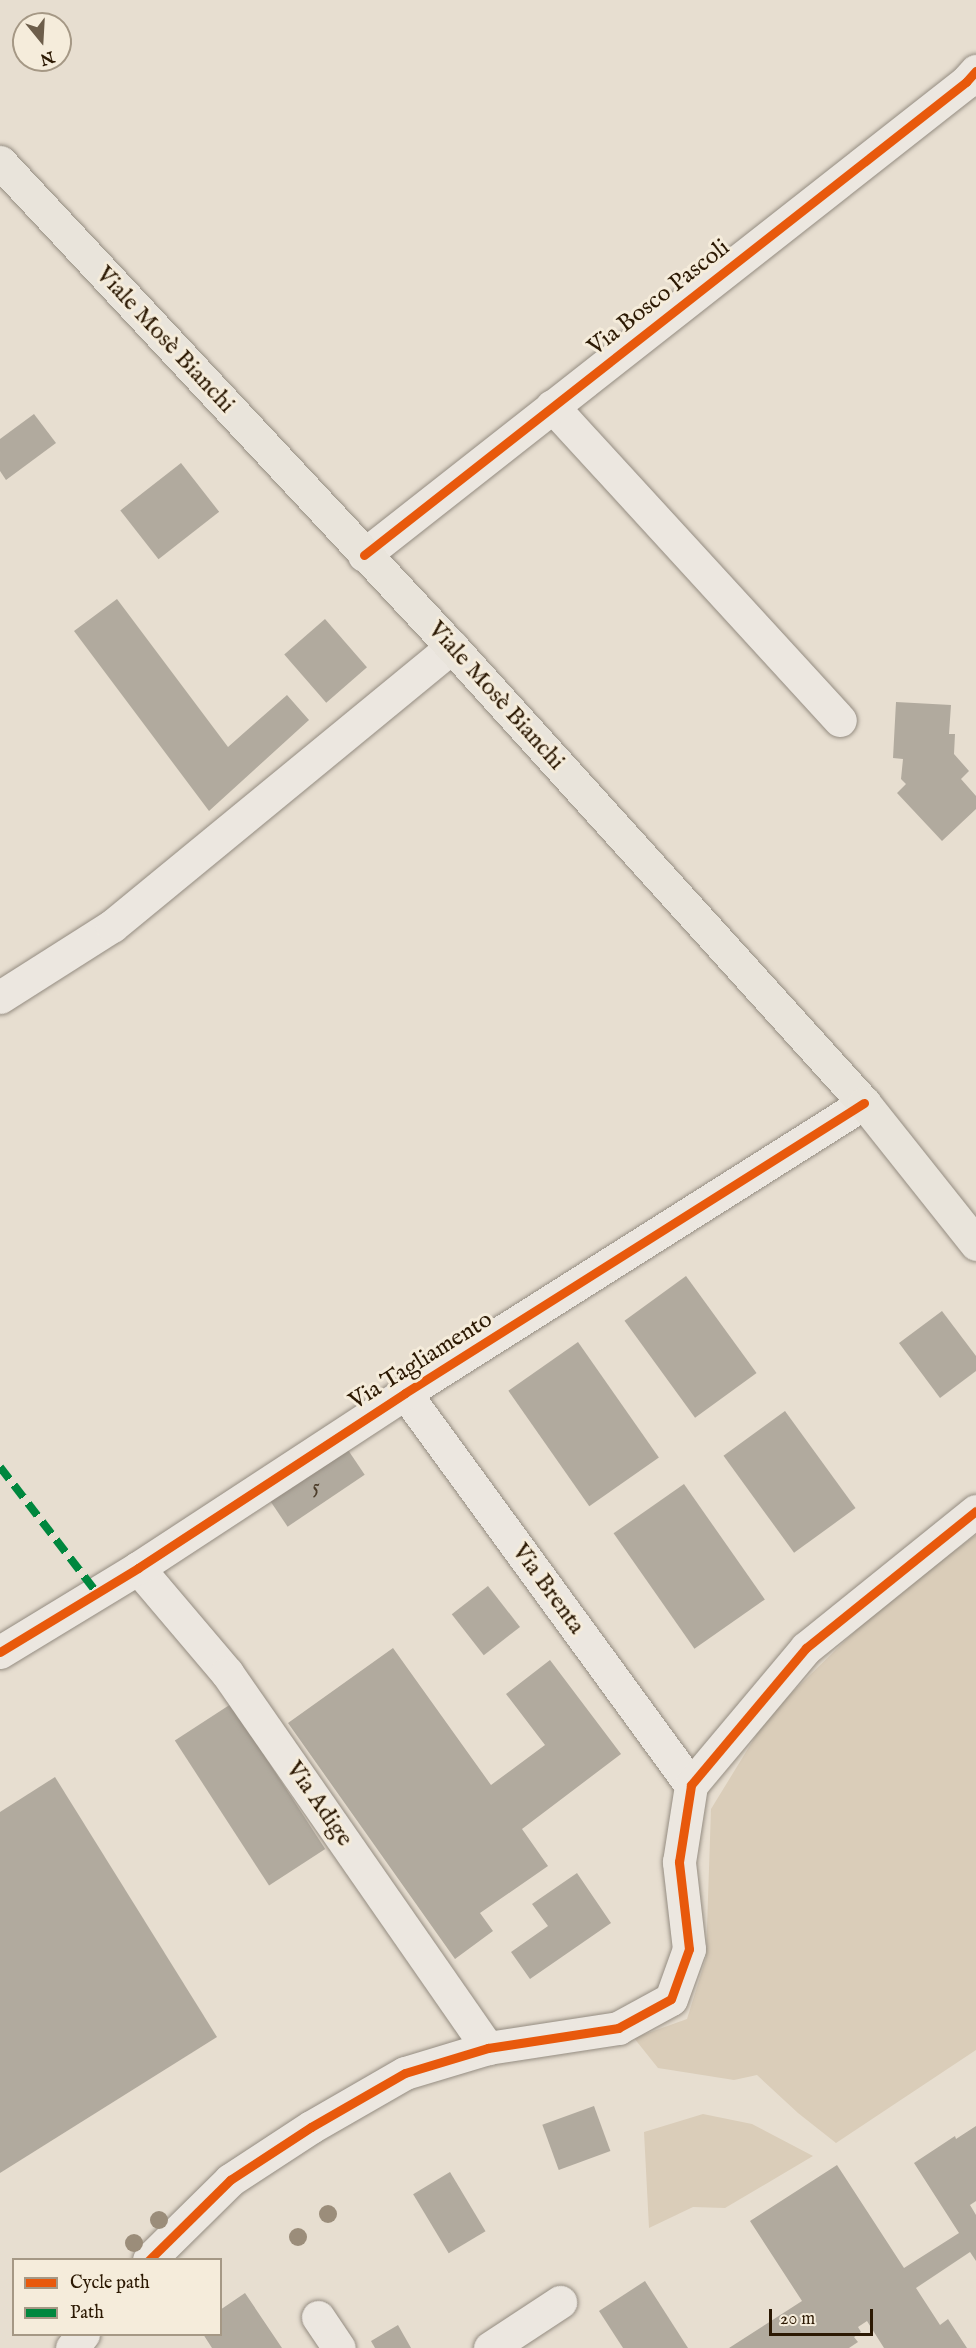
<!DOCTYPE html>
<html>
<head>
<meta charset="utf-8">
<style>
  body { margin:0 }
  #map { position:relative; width:976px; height:2348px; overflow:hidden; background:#e7ded0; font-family:"IM FELL English",serif }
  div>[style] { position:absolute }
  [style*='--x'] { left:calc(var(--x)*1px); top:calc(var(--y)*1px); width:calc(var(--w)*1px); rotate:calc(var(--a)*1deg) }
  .green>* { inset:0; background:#dacdb9 }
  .building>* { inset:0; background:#b1aa9e; transform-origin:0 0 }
  .roads { filter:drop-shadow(0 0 2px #948c81) drop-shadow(0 0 2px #948c81) }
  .minor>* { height:33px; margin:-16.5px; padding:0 16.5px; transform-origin:16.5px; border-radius:16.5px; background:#ece7e0 }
  .major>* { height:33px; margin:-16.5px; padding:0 16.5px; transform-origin:16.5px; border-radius:16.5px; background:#e9e4db }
  .quiet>* { height:8px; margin-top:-4px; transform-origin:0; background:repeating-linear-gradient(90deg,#00873e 0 15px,transparent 0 23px) }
  .cycleway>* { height:9px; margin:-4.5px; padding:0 4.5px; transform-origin:4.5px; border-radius:4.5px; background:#e8590c }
  .trees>* { width:18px; height:18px; margin:-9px; border-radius:50%; background:#9b8d7a }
  span { translate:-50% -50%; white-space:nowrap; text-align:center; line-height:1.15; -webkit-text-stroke:6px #f5ecdb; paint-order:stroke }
  .number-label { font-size:21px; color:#4d3d2a }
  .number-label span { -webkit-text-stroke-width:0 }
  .street-label { font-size:24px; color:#2c1903 }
  .legend { position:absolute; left:12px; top:2258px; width:210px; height:78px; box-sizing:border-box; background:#f5ecdb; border:2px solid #a59885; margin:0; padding:8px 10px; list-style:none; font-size:18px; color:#2c1903 }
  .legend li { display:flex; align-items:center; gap:12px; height:30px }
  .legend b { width:30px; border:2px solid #a59885 }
  .north { position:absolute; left:12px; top:12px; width:60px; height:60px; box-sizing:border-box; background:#f5ecdb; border:2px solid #a59885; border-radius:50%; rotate:162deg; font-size:16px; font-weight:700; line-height:24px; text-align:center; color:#2c1903 }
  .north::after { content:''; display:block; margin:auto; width:21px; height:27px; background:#6d5e4b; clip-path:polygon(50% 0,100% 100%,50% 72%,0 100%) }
  .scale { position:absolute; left:769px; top:2309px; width:104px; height:27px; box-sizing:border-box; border:3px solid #2c1903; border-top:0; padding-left:8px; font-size:18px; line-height:21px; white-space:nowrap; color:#2c1903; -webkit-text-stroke:4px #f5ecdb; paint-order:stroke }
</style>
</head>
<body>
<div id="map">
  <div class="green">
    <i style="clip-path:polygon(976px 1535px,976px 2050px,836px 2143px,798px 2113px,757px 2075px,734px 2080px,658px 2068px,634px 2038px,687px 2019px,706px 1958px,711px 1809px,768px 1716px,888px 1599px)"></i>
    <i style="clip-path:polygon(703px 2114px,752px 2124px,813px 2156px,725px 2208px,693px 2207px,649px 2228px,644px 2132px)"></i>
  </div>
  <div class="building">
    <i style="clip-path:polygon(34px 414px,56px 443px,6px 480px,0 471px,0 439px)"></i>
    <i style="left:181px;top:463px;width:62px;height:77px;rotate:52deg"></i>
    <i style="clip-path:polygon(117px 599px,228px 747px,287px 695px,309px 720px,209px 811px,74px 631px)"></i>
    <i style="left:325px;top:619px;width:64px;height:54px;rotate:49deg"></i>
    <i style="clip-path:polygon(896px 702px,951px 705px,949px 734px,955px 734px,954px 754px,969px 771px,961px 779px,976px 796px,976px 809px,942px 841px,897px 793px,906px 784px,901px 779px,903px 759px,893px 758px)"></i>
    <i style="left:686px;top:1276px;width:120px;height:76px;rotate:54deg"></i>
    <i style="clip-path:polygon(942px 1311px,976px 1356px,976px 1371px,940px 1398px,899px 1343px)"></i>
    <i style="left:578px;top:1342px;width:141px;height:85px;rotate:55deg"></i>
    <i style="left:785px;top:1411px;width:120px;height:76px;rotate:54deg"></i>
    <i style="left:344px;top:1444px;width:37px;height:93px;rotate:56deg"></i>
    <i style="left:684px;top:1484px;width:141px;height:86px;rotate:55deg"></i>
    <i style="left:488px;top:1586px;width:52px;height:46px;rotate:52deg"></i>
    <i style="clip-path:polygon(393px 1648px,491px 1785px,545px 1745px,506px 1694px,550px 1660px,621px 1754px,522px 1829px,548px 1866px,480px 1913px,493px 1931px,455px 1959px,288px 1723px)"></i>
    <i style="left:231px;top:1704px;width:173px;height:67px;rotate:57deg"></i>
    <i style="clip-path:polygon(55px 1777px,217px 2037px,0 2173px,0 1812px)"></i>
    <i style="clip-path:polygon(577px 1873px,611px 1923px,530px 1979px,511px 1952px,548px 1926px,532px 1904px)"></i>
    <i style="left:594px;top:2106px;width:48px;height:55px;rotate:70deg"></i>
    <i style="clip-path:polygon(976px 2126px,976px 2201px,970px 2205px,976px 2215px,976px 2261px,970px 2252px,916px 2288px,940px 2325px,948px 2319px,967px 2348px,884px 2348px,867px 2321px,858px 2327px,861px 2332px,854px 2337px,858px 2342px,849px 2348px,729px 2348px,802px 2301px,750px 2221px,837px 2165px,904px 2268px,959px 2233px,914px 2163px,955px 2136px,956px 2139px)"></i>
    <i style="left:450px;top:2172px;width:69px;height:43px;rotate:59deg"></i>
    <i style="clip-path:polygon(645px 2281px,688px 2348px,623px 2348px,599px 2311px)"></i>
    <i style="clip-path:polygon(245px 2293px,282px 2348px,212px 2348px,203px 2334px,220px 2334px,220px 2310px)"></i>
    <i style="clip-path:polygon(398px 2325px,411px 2348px,375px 2348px,371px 2341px)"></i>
  </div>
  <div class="roads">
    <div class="minor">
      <i style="--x:552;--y:406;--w:426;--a:47.5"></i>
      <i style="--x:364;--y:555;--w:766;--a:-38.16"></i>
      <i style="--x:966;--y:82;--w:15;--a:-48"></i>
      <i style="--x:0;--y:997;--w:133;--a:-32.4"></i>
      <i style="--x:112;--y:926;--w:440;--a:-39.4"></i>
      <i style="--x:405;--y:1393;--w:485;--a:53.9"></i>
      <i style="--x:138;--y:1568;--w:138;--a:49.7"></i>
      <i style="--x:227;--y:1673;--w:457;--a:55.2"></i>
      <i style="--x:0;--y:1652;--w:162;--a:-31.3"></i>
      <i style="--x:138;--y:1568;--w:319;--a:-33.2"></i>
      <i style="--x:405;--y:1393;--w:543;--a:-32.29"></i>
      <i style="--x:149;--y:2260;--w:114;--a:-44.6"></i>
      <i style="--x:230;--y:2180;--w:97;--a:-33.2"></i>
      <i style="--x:311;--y:2127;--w:108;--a:-29.9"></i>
      <i style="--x:405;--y:2073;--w:87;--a:-16.8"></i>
      <i style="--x:488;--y:2048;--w:132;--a:-8.7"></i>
      <i style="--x:618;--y:2028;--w:60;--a:-28.7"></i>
      <i style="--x:671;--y:1999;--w:53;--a:-70.2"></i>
      <i style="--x:689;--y:1949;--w:88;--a:-96.6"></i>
      <i style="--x:679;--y:1862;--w:78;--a:-81.1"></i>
      <i style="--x:691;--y:1785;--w:179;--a:-50"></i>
      <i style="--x:806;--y:1648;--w:218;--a:-38.9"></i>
      <i style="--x:318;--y:2317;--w:37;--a:56"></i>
      <i style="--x:72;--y:2348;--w:18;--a:-52"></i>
      <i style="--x:490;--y:2348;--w:84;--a:-33.3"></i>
    </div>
    <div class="major">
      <i style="--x:0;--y:162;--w:663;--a:47.02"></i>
      <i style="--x:452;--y:647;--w:615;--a:47.9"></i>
      <i style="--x:864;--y:1103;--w:180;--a:51.5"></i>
    </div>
  </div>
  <div class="quiet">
    <i style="--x:0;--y:1467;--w:159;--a:52.4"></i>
  </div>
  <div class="cycleway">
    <i style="--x:364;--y:555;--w:766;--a:-38.16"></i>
    <i style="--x:966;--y:82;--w:15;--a:-48"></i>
    <i style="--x:0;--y:1652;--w:162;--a:-31.3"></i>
    <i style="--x:138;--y:1568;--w:319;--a:-33.2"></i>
    <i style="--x:405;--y:1393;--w:543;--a:-32.29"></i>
    <i style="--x:149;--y:2260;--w:114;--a:-44.6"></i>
    <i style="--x:230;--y:2180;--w:97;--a:-33.2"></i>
    <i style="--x:311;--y:2127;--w:108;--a:-29.9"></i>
    <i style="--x:405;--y:2073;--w:87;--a:-16.8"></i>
    <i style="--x:488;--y:2048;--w:132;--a:-8.7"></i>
    <i style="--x:618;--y:2028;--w:60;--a:-28.7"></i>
    <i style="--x:671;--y:1999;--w:53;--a:-70.2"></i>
    <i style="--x:689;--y:1949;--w:88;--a:-96.6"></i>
    <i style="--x:679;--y:1862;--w:78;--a:-81.1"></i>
    <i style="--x:691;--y:1785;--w:179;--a:-50"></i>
    <i style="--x:806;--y:1648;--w:218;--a:-38.9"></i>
  </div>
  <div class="trees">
    <i style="left:328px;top:2214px"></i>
    <i style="left:159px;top:2220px"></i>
    <i style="left:298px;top:2237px"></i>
    <i style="left:134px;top:2243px"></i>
  </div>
  <div class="number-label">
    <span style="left:316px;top:1488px">5</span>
  </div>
  <div class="street-label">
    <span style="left:659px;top:298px;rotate:-38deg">Via Bosco Pascoli</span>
    <span style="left:165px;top:340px;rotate:47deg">Viale Mosè Bianchi</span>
    <span style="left:496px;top:696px;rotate:48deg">Viale Mosè Bianchi</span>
    <span style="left:421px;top:1361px;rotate:-32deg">Via Tagliamento</span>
    <span style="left:548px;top:1589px;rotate:54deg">Via Brenta</span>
    <span style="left:319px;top:1804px;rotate:55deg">Via Adige</span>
  </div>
  <ul class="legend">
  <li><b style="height:8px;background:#e8590c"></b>Cycle path</li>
  <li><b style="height:8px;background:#00873e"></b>Path</li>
  </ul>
  <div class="north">N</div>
  <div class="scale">20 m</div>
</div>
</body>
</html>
